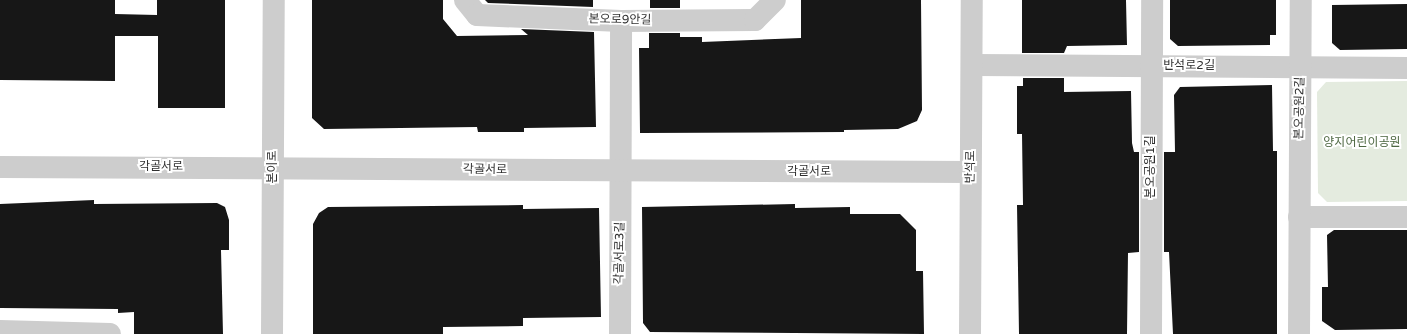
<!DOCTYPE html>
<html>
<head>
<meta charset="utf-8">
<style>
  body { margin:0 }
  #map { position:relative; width:1407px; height:334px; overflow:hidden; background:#fff; font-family:"Varela Round","Noto Sans KR",sans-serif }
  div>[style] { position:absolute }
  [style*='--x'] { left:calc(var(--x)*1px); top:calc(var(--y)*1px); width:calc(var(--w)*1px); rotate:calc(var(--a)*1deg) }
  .green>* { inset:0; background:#e4ebdf }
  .building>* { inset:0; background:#171717; transform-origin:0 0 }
  .minor>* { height:22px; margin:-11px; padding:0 11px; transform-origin:11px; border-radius:11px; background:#cdcdcd }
  .tertiary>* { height:22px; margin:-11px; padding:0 11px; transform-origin:11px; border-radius:11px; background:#cdcdcd }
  span { translate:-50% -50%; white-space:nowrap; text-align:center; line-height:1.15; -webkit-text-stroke:4px #fff; paint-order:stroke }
  .street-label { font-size:12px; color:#303030 }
  .park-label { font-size:12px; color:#4d6741 }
</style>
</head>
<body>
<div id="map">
  <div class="green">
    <i style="clip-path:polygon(1407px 81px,1407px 201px,1327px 202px,1318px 193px,1317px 92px,1326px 82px)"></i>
  </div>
  <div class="building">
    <i style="clip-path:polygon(0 0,115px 0,115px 14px,157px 15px,157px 0,225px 0,225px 108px,158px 108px,158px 36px,115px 36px,115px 81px,0 80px)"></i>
    <i style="clip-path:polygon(312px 0,443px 0,443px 19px,457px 36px,528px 35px,521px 29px,594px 32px,596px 127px,524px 128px,524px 132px,478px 132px,477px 127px,324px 129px,312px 118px)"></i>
    <i style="clip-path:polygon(485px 0,593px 0,593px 7px,488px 3px)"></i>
    <i style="left:650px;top:0;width:30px;height:8px"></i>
    <i style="clip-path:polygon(801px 0,921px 0,922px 110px,917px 121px,898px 129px,844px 130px,844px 132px,640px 133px,639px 48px,649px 48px,649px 33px,680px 33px,680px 37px,702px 37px,702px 42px,801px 38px)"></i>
    <i style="clip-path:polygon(1022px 0,1126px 0,1127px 45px,1067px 46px,1064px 53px,1022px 53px)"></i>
    <i style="clip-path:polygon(1170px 0,1276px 0,1276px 35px,1270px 35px,1270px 45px,1178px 46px,1170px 39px)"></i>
    <i style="clip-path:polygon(1407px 4px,1407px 49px,1340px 50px,1332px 43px,1332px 5px)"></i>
    <i style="clip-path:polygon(1023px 78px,1064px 78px,1064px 92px,1131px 91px,1132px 143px,1134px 152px,1139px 152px,1139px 252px,1128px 253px,1127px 334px,1019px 334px,1017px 205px,1023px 205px,1022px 134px,1017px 134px,1017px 86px,1023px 86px)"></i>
    <i style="clip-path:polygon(1272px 85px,1273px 151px,1277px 151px,1277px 334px,1173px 334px,1169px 252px,1164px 252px,1164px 152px,1175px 152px,1174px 95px,1180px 87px)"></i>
    <i style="clip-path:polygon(94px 200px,94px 204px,217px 203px,225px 207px,229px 220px,229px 250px,221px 250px,223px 334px,134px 334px,134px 312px,118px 313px,118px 309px,0 308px,0 204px)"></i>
    <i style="clip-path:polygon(795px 204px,795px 208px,850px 207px,850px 214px,900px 214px,916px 230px,916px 271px,923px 271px,924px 334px,650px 332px,643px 323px,642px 207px)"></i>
    <i style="clip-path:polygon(523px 205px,523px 209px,599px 208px,601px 317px,523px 318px,523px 326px,443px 327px,443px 334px,313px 334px,313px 224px,319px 213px,328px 207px)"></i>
    <i style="clip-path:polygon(1334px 230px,1407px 230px,1407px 329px,1335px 330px,1322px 321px,1322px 287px,1328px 287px,1327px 235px)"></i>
  </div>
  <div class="minor">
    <i style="--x:465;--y:0;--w:19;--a:51"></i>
    <i style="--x:477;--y:15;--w:144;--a:2.4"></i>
    <i style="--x:621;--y:21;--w:134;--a:-0.4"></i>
    <i style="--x:755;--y:20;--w:28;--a:-45"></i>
    <i style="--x:972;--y:65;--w:435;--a:0.4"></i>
    <i style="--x:1299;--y:217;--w:108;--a:0"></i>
    <i style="--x:0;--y:331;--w:110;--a:1.6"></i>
    <i style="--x:272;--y:334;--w:334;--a:-89.7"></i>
    <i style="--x:620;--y:334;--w:313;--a:-89.8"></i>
    <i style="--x:1151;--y:334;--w:334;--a:-89.8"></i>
    <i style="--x:1299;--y:334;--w:334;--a:-89.7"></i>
  </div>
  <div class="tertiary">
    <i style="--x:0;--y:167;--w:970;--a:0.3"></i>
    <i style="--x:970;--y:334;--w:334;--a:-89.7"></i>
  </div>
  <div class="street-label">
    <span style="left:620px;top:20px;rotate:1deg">본오로9안길</span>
    <span style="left:1189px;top:66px">반석로2길</span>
    <span style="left:1300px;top:108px;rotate:-89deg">본오공원2길</span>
    <span style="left:161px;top:167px">각골서로</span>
    <span style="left:273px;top:167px;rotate:-90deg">본이로</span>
    <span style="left:971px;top:167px;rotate:-89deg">반석로</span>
    <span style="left:1151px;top:167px;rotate:-90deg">본오공원1길</span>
    <span style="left:485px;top:170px;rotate:1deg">각골서로</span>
    <span style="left:809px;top:172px">각골서로</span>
    <span style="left:620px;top:253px;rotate:-89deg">각골서로3길</span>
  </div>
  <div class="park-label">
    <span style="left:1362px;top:143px">양지어린이공원</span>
  </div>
</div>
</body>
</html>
